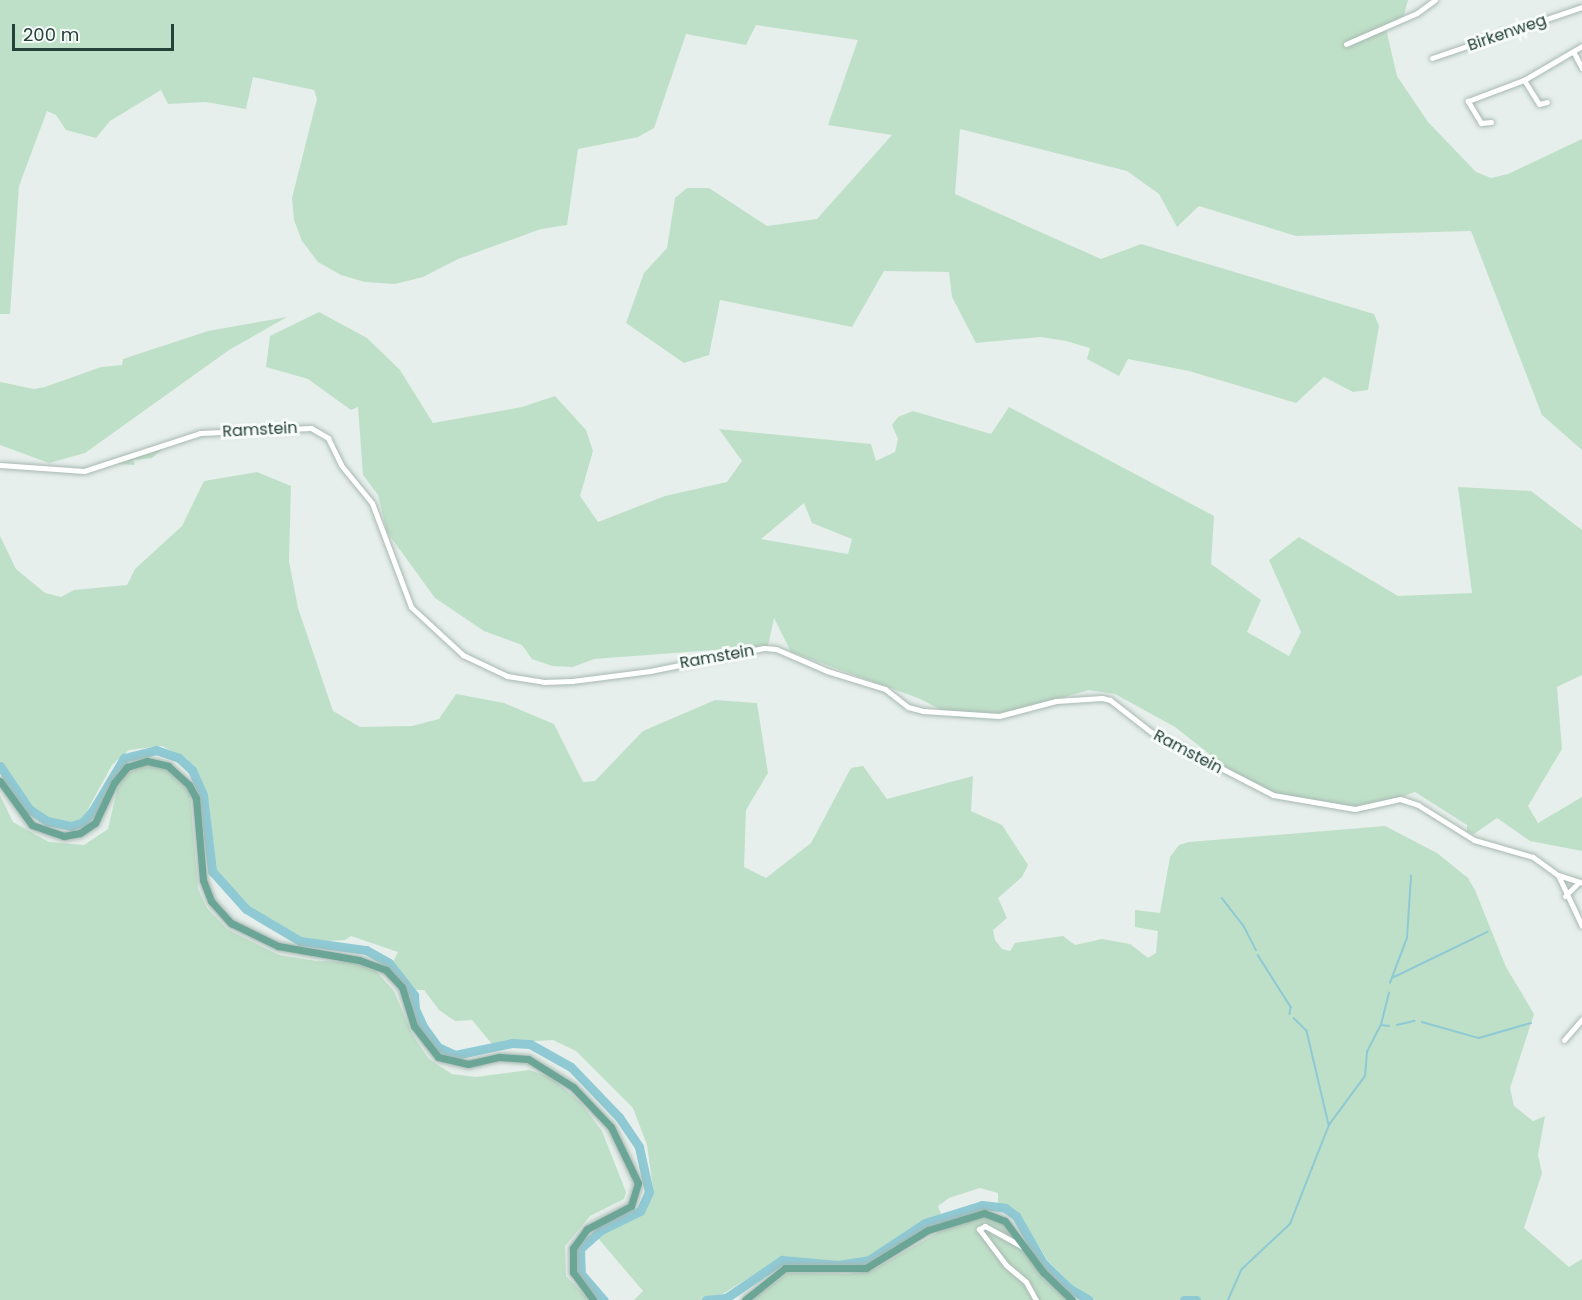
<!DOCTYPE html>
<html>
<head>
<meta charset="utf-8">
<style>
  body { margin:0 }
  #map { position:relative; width:1582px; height:1300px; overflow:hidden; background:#e6efeb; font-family:Poppins,sans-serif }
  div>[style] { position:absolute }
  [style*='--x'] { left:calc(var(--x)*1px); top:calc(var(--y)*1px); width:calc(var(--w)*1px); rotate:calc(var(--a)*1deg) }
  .green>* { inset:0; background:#bfe0c8 }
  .stream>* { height:1.5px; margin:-0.75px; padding:0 0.75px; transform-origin:0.75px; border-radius:0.75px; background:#8ec9d4 }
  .river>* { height:9px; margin:-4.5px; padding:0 4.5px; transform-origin:4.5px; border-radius:4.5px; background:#8ec9d4 }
  .roads { filter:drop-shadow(0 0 2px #a8b8b2) drop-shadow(0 0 2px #a8b8b2) }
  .minor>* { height:5px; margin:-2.5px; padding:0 2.5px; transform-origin:2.5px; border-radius:2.5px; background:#fff }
  .major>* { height:7px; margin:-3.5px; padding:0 3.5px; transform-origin:3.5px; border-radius:3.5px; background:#6aa596 }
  span { translate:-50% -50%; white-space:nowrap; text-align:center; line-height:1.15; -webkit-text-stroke:6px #f7fbf9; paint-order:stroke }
  .street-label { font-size:16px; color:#24423a }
  .scale { position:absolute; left:12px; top:24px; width:162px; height:27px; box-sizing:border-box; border:3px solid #24423a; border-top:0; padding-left:8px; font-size:18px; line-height:21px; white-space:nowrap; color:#24423a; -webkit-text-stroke:4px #f7fbf9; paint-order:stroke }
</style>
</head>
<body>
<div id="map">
  <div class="green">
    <i style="clip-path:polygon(0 0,1408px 0,1404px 15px,1386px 29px,1397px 76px,1428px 122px,1476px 172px,1491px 178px,1508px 174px,1582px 139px,1582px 450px,1542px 415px,1471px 231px,1296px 236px,1199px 206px,1177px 227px,1159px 194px,1127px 171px,960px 129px,955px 194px,1101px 259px,1141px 244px,1374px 314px,1379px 326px,1368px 390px,1353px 392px,1324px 377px,1296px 403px,1189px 371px,1128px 359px,1119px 376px,1087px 359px,1090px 348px,1066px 341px,1041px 337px,976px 343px,952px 297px,949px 272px,884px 271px,852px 327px,720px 300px,709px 355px,684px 363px,626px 323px,644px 273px,667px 248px,675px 198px,687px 188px,709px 188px,767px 226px,817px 219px,892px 135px,828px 125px,858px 40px,756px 25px,746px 45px,686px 34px,654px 128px,638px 137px,578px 149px,567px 225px,541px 229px,458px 259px,423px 277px,395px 284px,365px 282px,341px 275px,318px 262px,302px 241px,294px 220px,292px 198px,317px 99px,314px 90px,253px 77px,246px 109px,206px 102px,168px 104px,161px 90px,110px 121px,96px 138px,66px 130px,56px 115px,47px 111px,19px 186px,10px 314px,0 314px)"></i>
    <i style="clip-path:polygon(evenodd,319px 312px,367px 338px,400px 370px,433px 423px,522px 407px,555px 396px,586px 430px,593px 451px,580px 496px,598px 522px,665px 496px,727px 482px,742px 461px,719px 429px,871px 444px,876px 461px,895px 452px,898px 439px,892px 425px,898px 417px,913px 411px,991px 434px,1009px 407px,1214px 516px,1211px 564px,1261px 600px,1247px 632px,1289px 656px,1301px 632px,1269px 560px,1299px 537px,1398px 596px,1472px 593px,1458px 487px,1531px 491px,1582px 530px,1582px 675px,1557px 687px,1562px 749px,1528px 806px,1538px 823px,1582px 797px,1582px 851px,1530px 841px,1497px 818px,1474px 834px,1467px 832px,1467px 825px,1415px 792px,1362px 812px,1254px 789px,1175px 727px,1115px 694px,1089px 690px,999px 716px,958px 718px,918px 698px,791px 652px,774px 618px,768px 646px,594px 659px,573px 667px,552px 666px,532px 659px,522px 645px,484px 631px,435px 598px,387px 532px,378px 495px,363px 475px,358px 407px,351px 410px,308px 379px,266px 367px,270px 336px,319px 312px,804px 503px,812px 523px,852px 539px,848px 554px,761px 539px,804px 503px)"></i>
    <i style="clip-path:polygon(287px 317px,229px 350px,85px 453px,49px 463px,0 445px,0 382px,34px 389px,45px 387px,101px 367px,122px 365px,123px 359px,208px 331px)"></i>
    <i style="clip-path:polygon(165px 447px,152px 458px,133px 460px,135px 465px,115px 464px)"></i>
    <i style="clip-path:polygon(257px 472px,291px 486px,289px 561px,298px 608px,333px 711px,360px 727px,412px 726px,439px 719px,456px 694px,504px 703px,554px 724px,583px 782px,595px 781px,643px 731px,715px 700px,757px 703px,768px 773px,746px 810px,744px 867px,766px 878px,811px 843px,851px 768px,863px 766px,887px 799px,973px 776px,971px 811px,1002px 825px,1028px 865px,1022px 877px,998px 898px,1007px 918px,993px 930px,995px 940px,1002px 949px,1010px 951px,1015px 943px,1063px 936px,1075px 945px,1102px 939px,1130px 944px,1148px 958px,1156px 953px,1158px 931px,1135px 927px,1135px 910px,1160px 913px,1170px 857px,1179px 845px,1189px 842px,1385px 826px,1437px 853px,1468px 878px,1475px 890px,1506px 967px,1534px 1014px,1510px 1088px,1514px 1106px,1533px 1121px,1545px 1116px,1538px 1155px,1542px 1173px,1524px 1228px,1569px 1267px,1582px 1259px,1582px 1300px,1095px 1300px,1072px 1285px,1048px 1261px,1021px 1217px,998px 1203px,998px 1193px,980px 1188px,949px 1198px,938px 1206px,941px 1214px,908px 1230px,868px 1259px,838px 1263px,782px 1257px,723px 1294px,701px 1300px,634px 1300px,643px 1291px,597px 1237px,637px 1217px,647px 1207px,653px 1189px,647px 1145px,633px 1108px,576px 1051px,553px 1040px,492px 1044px,472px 1020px,455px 1021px,439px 1010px,424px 990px,413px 990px,393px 962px,398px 952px,351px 936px,345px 940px,310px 942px,283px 930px,242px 903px,215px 869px,209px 803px,197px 772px,186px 758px,162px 746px,129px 750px,112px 765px,82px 820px,69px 824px,42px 816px,31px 807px,0 761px,0 536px,16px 569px,45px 593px,61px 597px,74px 590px,127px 585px,135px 569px,182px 526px,204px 481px)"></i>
    <i style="clip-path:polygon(143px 766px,162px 767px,178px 775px,190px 793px,198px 889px,207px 908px,227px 929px,279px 955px,316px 961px,356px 962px,376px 971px,394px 991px,412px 1034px,429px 1059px,452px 1074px,476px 1077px,529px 1070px,550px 1077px,580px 1102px,602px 1131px,626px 1192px,624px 1199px,590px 1216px,565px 1246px,566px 1276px,589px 1300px,0 1300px,0 795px,13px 822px,49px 842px,84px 845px,108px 829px,117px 790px,126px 774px)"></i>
    <i style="clip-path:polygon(987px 1216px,1004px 1224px,1020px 1244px,1013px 1245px,1024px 1252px,1043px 1278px,1068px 1300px,752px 1300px,788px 1273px,849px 1274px,873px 1270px,951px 1225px)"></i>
  </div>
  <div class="stream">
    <i style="--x:1222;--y:898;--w:36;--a:52"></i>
    <i style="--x:1244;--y:926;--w:27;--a:63"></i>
    <i style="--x:1258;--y:955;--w:62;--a:57.6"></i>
    <i style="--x:1291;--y:1007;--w:7;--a:98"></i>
    <i style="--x:1392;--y:978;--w:106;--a:-25.8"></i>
    <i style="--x:1390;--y:983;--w:48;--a:-69.3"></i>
    <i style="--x:1407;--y:938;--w:62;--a:-86.3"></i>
    <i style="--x:1294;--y:1018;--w:18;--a:45"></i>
    <i style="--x:1307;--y:1031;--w:97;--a:76.8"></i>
    <i style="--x:1422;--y:1022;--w:59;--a:15.7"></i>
    <i style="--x:1479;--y:1038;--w:54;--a:-16.1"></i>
    <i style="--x:1381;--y:1025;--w:8;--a:7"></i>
    <i style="--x:1397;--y:1025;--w:18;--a:-13"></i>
    <i style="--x:1228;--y:1300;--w:34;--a:-66"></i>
    <i style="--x:1242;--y:1269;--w:66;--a:-43.2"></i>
    <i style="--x:1290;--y:1224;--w:106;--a:-68.5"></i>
    <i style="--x:1329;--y:1125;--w:61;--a:-53.7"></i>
    <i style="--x:1365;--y:1076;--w:24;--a:-85"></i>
    <i style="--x:1367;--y:1052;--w:30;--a:-63"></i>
    <i style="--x:1381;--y:1025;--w:33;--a:-76"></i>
  </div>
  <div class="river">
    <i style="--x:0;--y:766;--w:52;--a:56"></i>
    <i style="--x:29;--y:809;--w:22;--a:34"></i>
    <i style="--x:47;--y:821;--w:25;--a:12"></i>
    <i style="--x:71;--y:826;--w:13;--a:-18"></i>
    <i style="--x:83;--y:822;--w:16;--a:-50"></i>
    <i style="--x:93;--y:810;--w:61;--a:-59.2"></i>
    <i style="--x:124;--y:758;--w:33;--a:-14"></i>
    <i style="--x:156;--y:750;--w:24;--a:19"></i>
    <i style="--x:179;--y:758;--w:18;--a:43"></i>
    <i style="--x:192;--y:770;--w:27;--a:66"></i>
    <i style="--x:203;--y:795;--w:77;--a:83.2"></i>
    <i style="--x:212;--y:871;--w:51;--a:48.2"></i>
    <i style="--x:246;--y:909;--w:63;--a:30.7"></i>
    <i style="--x:300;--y:941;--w:67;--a:7.8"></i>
    <i style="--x:366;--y:950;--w:26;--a:29"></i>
    <i style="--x:389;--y:963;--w:41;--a:52"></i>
    <i style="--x:414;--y:995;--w:14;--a:86"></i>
    <i style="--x:415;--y:1009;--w:21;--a:65"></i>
    <i style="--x:424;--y:1028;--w:24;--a:54"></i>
    <i style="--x:438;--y:1047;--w:19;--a:25"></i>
    <i style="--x:455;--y:1055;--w:58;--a:-11.9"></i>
    <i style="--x:512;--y:1043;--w:18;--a:3"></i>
    <i style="--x:530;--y:1044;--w:47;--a:29.3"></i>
    <i style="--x:571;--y:1067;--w:69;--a:46.2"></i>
    <i style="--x:619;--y:1117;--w:36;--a:56"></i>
    <i style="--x:639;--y:1147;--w:46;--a:77.5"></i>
    <i style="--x:649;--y:1192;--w:21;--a:115"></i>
    <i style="--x:640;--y:1211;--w:43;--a:154"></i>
    <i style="--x:601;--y:1230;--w:28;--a:138"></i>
    <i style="--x:580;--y:1249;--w:25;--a:88"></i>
    <i style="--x:581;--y:1274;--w:35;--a:49"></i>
    <i style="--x:706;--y:1300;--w:20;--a:-6"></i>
    <i style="--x:726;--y:1298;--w:68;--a:-34.2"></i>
    <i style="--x:782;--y:1260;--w:56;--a:5.1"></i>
    <i style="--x:838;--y:1265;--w:31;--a:-9"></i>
    <i style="--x:869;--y:1260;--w:67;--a:-33.5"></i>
    <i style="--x:925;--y:1223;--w:60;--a:-17.5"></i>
    <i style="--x:982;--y:1205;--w:23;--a:7"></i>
    <i style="--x:1005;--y:1208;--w:14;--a:36"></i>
    <i style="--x:1016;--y:1216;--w:54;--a:60.1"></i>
    <i style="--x:1043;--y:1263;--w:36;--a:44"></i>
    <i style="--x:1069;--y:1288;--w:23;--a:31"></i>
    <i style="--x:1184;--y:1300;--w:12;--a:0"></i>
  </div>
  <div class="roads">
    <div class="minor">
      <i style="--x:1346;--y:44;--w:77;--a:-23.6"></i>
      <i style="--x:1417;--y:13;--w:22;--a:-36"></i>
      <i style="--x:1574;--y:53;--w:17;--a:62"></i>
      <i style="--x:1432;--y:58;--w:158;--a:-18.8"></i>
      <i style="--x:1524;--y:80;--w:28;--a:58"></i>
      <i style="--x:1539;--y:104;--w:8;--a:-14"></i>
      <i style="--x:1491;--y:122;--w:10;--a:174"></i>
      <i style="--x:1481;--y:123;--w:26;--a:-121"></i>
      <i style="--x:1468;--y:101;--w:60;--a:-20.6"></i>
      <i style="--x:1524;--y:80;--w:67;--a:-30.4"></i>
      <i style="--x:0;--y:465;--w:84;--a:4.1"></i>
      <i style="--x:84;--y:471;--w:122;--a:-18.1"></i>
      <i style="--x:200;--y:433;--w:111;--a:-2.6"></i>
      <i style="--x:311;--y:428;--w:20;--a:30"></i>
      <i style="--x:328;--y:438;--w:30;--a:64"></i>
      <i style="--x:341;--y:465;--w:49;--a:50.8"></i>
      <i style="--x:372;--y:503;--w:111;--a:69.4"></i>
      <i style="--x:411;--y:607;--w:71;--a:42.7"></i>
      <i style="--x:463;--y:655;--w:49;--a:25.5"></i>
      <i style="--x:507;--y:676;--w:36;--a:9"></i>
      <i style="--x:543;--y:682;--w:29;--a:-2"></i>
      <i style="--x:572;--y:681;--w:79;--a:-7.3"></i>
      <i style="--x:650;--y:671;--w:116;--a:-11.4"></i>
      <i style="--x:764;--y:648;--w:12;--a:5"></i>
      <i style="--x:776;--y:649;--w:56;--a:23.3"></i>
      <i style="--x:827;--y:671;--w:61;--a:17.2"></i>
      <i style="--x:885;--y:689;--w:29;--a:38"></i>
      <i style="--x:908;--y:707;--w:16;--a:15"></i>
      <i style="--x:923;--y:711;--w:76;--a:3.8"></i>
      <i style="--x:999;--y:716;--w:59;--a:-14.7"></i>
      <i style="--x:1056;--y:701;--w:46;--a:-3.7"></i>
      <i style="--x:1102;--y:698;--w:8;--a:14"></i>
      <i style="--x:1110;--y:700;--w:52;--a:38"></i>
      <i style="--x:1151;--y:732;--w:137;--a:27.3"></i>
      <i style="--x:1273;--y:795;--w:83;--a:9.7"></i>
      <i style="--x:1355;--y:809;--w:46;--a:-12.5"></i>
      <i style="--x:1400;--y:799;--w:19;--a:18"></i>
      <i style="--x:1418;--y:805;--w:66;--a:32"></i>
      <i style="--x:1474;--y:840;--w:61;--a:16.1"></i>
      <i style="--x:1533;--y:857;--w:31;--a:36"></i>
      <i style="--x:1558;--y:875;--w:25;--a:18"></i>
      <i style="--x:1558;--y:875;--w:56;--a:64.8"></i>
      <i style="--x:1565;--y:896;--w:18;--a:-45"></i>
      <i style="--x:1564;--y:1040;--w:28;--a:-49"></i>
      <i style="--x:1025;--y:1248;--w:46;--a:-151.2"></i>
      <i style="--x:985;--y:1226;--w:7;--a:153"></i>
      <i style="--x:979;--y:1229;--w:45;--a:53.1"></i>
      <i style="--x:1006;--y:1265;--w:26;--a:40"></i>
      <i style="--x:1026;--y:1282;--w:21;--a:61"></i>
    </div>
    <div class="major">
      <i style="--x:0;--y:781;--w:54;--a:54"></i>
      <i style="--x:32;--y:825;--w:34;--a:19"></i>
      <i style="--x:64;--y:836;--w:16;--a:-11"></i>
      <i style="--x:80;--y:833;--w:18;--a:-34"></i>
      <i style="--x:95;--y:823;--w:44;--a:-64.6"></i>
      <i style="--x:114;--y:783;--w:21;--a:-51"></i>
      <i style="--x:127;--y:767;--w:21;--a:-17"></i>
      <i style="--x:147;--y:761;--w:22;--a:13"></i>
      <i style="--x:168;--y:766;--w:28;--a:42"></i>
      <i style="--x:189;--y:785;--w:15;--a:62"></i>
      <i style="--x:196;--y:798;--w:82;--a:85.1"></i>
      <i style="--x:203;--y:880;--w:22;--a:69"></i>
      <i style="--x:211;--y:901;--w:30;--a:48"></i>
      <i style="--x:231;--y:923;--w:52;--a:26.1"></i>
      <i style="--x:278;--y:946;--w:82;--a:9.8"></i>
      <i style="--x:359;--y:960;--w:29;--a:20"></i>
      <i style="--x:386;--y:970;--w:23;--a:47"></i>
      <i style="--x:402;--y:987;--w:41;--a:72.9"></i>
      <i style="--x:414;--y:1026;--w:39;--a:52"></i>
      <i style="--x:438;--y:1057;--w:31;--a:13"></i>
      <i style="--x:468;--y:1064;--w:32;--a:-13"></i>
      <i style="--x:499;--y:1057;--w:29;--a:4"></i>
      <i style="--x:528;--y:1059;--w:53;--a:31.9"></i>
      <i style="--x:573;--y:1087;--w:55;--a:46.5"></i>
      <i style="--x:611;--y:1127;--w:62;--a:64.3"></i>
      <i style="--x:638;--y:1183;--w:24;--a:107"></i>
      <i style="--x:631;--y:1206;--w:50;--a:152.4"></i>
      <i style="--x:587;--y:1229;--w:24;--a:126"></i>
      <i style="--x:573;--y:1248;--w:24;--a:90"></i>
      <i style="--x:573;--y:1272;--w:34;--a:54"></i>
      <i style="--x:745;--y:1300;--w:51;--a:-38.7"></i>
      <i style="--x:785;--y:1268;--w:81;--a:0"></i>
      <i style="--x:866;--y:1268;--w:73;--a:-31.5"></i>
      <i style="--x:928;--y:1230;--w:59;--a:-16.9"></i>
      <i style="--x:984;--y:1213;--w:22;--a:21"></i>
      <i style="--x:1005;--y:1221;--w:64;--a:53.3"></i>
      <i style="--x:1043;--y:1272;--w:40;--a:44"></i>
    </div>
  </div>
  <div class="street-label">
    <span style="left:1507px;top:33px;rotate:-19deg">Birkenweg</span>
    <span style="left:260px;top:430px;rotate:-3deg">Ramstein</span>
    <span style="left:717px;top:657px;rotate:-10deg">Ramstein</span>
    <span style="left:1188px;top:752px;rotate:28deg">Ramstein</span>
  </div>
  <div class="scale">200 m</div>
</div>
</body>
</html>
